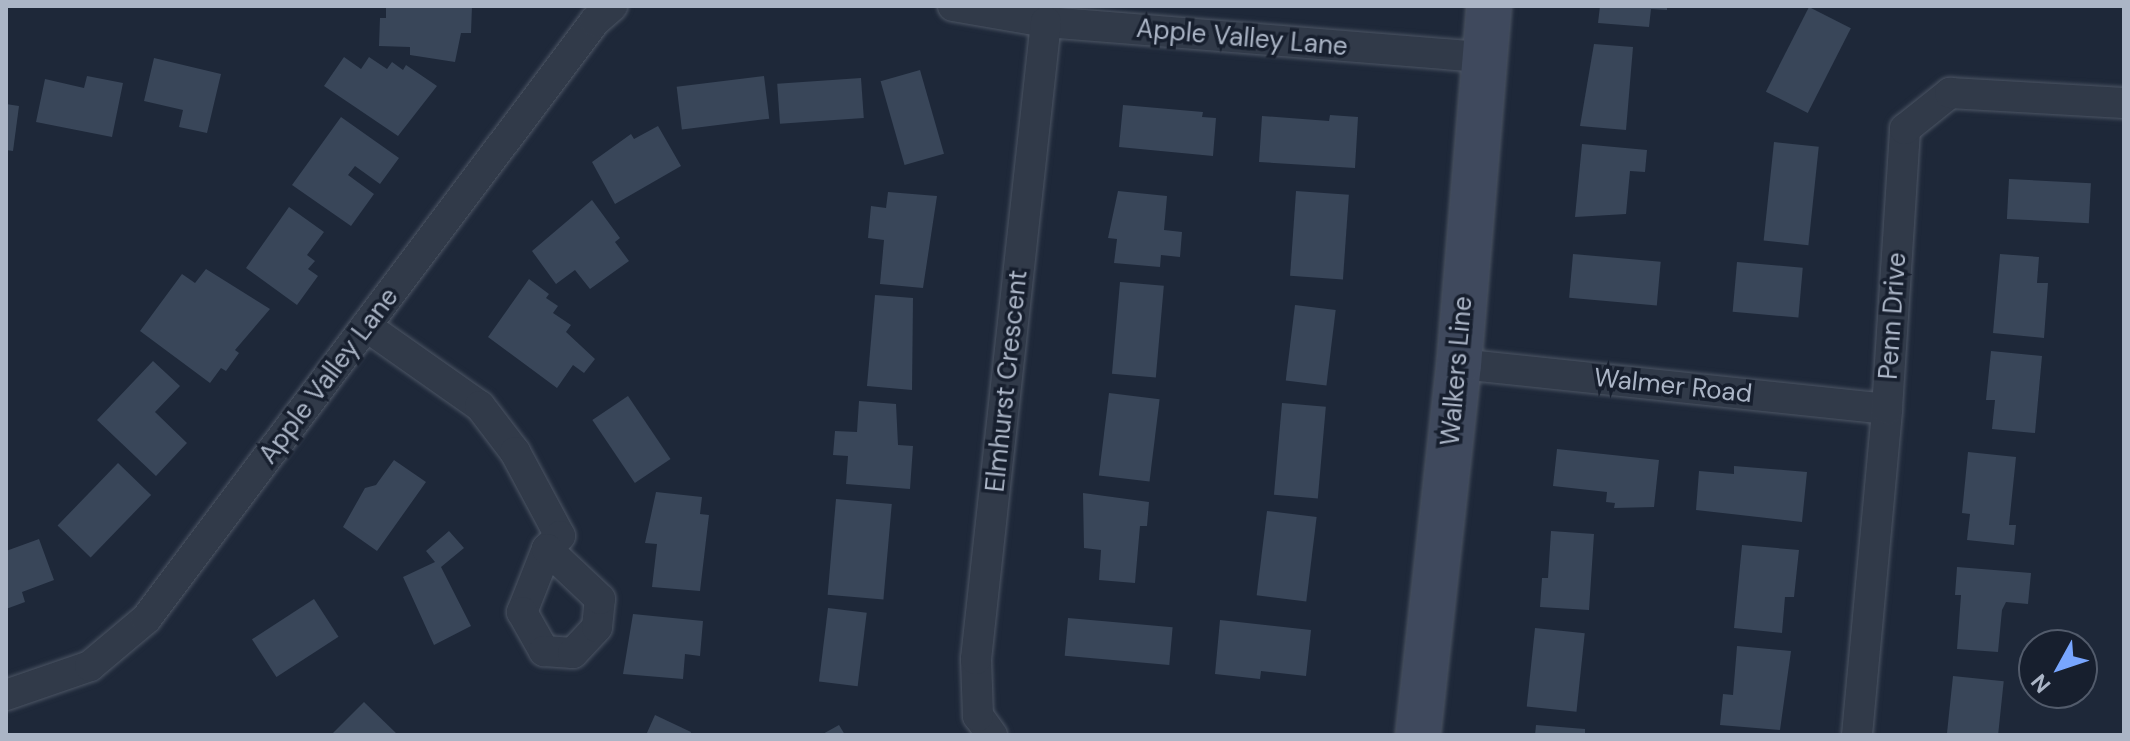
<!DOCTYPE html>
<html>
<head>
<meta charset="utf-8">
<style>
  body { margin:0 }
  #map { position:relative; width:2130px; height:741px; overflow:hidden; background:#1e2839; font-family:"DM Sans",sans-serif }
  div>[style] { position:absolute }
  [style*='--x'] { left:calc(var(--x)*1px); top:calc(var(--y)*1px); width:calc(var(--w)*1px); rotate:calc(var(--a)*1deg) }
  .building>* { inset:0; background:#394659; transform-origin:0 0 }
  .roads { filter:drop-shadow(0 0 2px #4c5564) drop-shadow(0 0 2px #4c5564) }
  .minor>* { height:30px; margin:-15px; padding:0 15px; transform-origin:15px; border-radius:15px; background:#313a49 }
  .secondary>* { height:44px; margin:-22px; padding:0 22px; transform-origin:22px; border-radius:22px; background:#3f495d }
  span { translate:-50% -50%; white-space:nowrap; text-align:center; line-height:1.15; -webkit-text-stroke:7px #171f2e; paint-order:stroke }
  .street-label { font-size:26px; color:#abb5c6 }
  .frame { position:absolute; inset:0; border:8px solid #abb5c6; pointer-events:none }
  .north { position:absolute; left:2018px; top:629px; width:80px; height:80px; box-sizing:border-box; background:#171f2e; border:2px solid #525b6b; border-radius:50%; rotate:230deg; font-size:22px; font-weight:700; line-height:32px; text-align:center; color:#abb5c6 }
  .north::after { content:''; display:block; margin:auto; width:28px; height:36px; background:#78a6ff; clip-path:polygon(50% 0,100% 100%,50% 72%,0 100%) }
</style>
</head>
<body>
<div id="map">
  <div class="building">
    <i style="clip-path:polygon(386px 6px,472px 6px,471px 33px,461px 33px,455px 62px,410px 55px,410px 47px,379px 46px,380px 18px,386px 18px)"></i>
    <i style="clip-path:polygon(1600px 6px,1667px 6px,1667px 10px,1651px 9px,1649px 27px,1598px 23px)"></i>
    <i style="left:1809px;top:7px;width:47px;height:95px;rotate:27deg"></i>
    <i style="clip-path:polygon(1594px 44px,1633px 47px,1626px 130px,1580px 126px)"></i>
    <i style="clip-path:polygon(344px 57px,361px 69px,369px 57px,387px 69px,392px 62px,403px 70px,406px 65px,437px 86px,398px 136px,324px 86px)"></i>
    <i style="clip-path:polygon(154px 58px,221px 74px,207px 133px,179px 127px,183px 110px,144px 101px)"></i>
    <i style="left:920px;top:70px;width:87px;height:41px;rotate:74deg"></i>
    <i style="clip-path:polygon(87px 76px,123px 83px,112px 137px,36px 122px,45px 79px,84px 88px)"></i>
    <i style="left:764px;top:76px;width:43px;height:88px;rotate:83deg"></i>
    <i style="left:861px;top:78px;width:40px;height:84px;rotate:86deg"></i>
    <i style="clip-path:polygon(6px 104px,19px 106px,13px 151px,6px 150px)"></i>
    <i style="clip-path:polygon(1123px 105px,1203px 112px,1202px 117px,1216px 118px,1213px 156px,1119px 147px)"></i>
    <i style="clip-path:polygon(1330px 115px,1358px 117px,1355px 168px,1259px 162px,1262px 116px,1329px 121px)"></i>
    <i style="clip-path:polygon(341px 117px,399px 158px,380px 184px,355px 166px,348px 175px,374px 194px,351px 226px,292px 185px)"></i>
    <i style="clip-path:polygon(658px 126px,681px 166px,615px 204px,592px 162px,631px 134px,634px 139px)"></i>
    <i style="left:1774px;top:142px;width:45px;height:99px;rotate:6deg"></i>
    <i style="clip-path:polygon(1582px 144px,1647px 150px,1645px 172px,1630px 171px,1626px 214px,1575px 217px)"></i>
    <i style="left:2009px;top:179px;width:82px;height:40px;rotate:3deg"></i>
    <i style="clip-path:polygon(1118px 191px,1167px 196px,1164px 230px,1182px 232px,1180px 257px,1161px 255px,1160px 267px,1114px 263px,1117px 239px,1108px 238px)"></i>
    <i style="left:1296px;top:191px;width:53px;height:85px;rotate:4deg"></i>
    <i style="clip-path:polygon(888px 192px,937px 196px,923px 288px,880px 284px,884px 240px,868px 238px,871px 206px,886px 208px)"></i>
    <i style="clip-path:polygon(592px 200px,620px 238px,615px 242px,629px 261px,590px 289px,575px 270px,556px 284px,532px 251px)"></i>
    <i style="clip-path:polygon(289px 207px,324px 232px,307px 255px,315px 261px,308px 269px,318px 276px,297px 305px,246px 268px)"></i>
    <i style="left:1573px;top:254px;width:88px;height:44px;rotate:5deg"></i>
    <i style="clip-path:polygon(2000px 254px,2039px 257px,2037px 283px,2048px 283px,2044px 338px,1993px 333px)"></i>
    <i style="left:1737px;top:262px;width:66px;height:50px;rotate:5deg"></i>
    <i style="clip-path:polygon(206px 269px,270px 309px,235px 350px,239px 353px,226px 371px,221px 368px,210px 383px,140px 331px,182px 274px,195px 283px)"></i>
    <i style="clip-path:polygon(529px 279px,549px 294px,546px 298px,558px 306px,553px 313px,571px 325px,566px 332px,595px 359px,584px 373px,573px 365px,557px 388px,488px 337px)"></i>
    <i style="left:1120px;top:282px;width:44px;height:92px;rotate:5deg"></i>
    <i style="clip-path:polygon(875px 295px,913px 298px,912px 390px,867px 386px)"></i>
    <i style="left:1295px;top:305px;width:41px;height:76px;rotate:7deg"></i>
    <i style="clip-path:polygon(1991px 351px,2042px 356px,2035px 433px,1992px 429px,1995px 400px,1986px 400px)"></i>
    <i style="clip-path:polygon(153px 361px,180px 386px,155px 412px,187px 443px,156px 476px,97px 420px)"></i>
    <i style="left:1109px;top:393px;width:51px;height:83px;rotate:7deg"></i>
    <i style="left:628px;top:396px;width:76px;height:43px;rotate:56deg"></i>
    <i style="clip-path:polygon(859px 401px,896px 404px,898px 445px,913px 446px,910px 489px,846px 484px,848px 456px,833px 455px,835px 431px,857px 432px)"></i>
    <i style="left:1282px;top:403px;width:44px;height:92px;rotate:5deg"></i>
    <i style="clip-path:polygon(1557px 449px,1659px 460px,1654px 507px,1614px 508px,1615px 503px,1606px 502px,1607px 492px,1553px 486px)"></i>
    <i style="clip-path:polygon(1968px 452px,2016px 457px,2009px 525px,2016px 525px,2014px 545px,1967px 540px,1970px 514px,1962px 513px)"></i>
    <i style="clip-path:polygon(394px 460px,426px 482px,377px 551px,343px 527px,365px 488px,376px 485px)"></i>
    <i style="left:118px;top:463px;width:46px;height:87px;rotate:44deg"></i>
    <i style="clip-path:polygon(1734px 466px,1807px 472px,1802px 522px,1696px 510px,1699px 471px,1734px 474px)"></i>
    <i style="clip-path:polygon(656px 492px,702px 497px,700px 514px,709px 515px,700px 591px,652px 587px,657px 544px,645px 543px)"></i>
    <i style="clip-path:polygon(1083px 493px,1149px 502px,1147px 526px,1140px 526px,1135px 583px,1099px 580px,1101px 550px,1084px 548px)"></i>
    <i style="left:836px;top:499px;width:56px;height:96px;rotate:5deg"></i>
    <i style="left:1267px;top:511px;width:50px;height:85px;rotate:7deg"></i>
    <i style="clip-path:polygon(449px 531px,464px 548px,441px 567px,471px 626px,434px 645px,403px 577px,435px 562px,426px 551px)"></i>
    <i style="clip-path:polygon(1551px 531px,1594px 534px,1589px 610px,1540px 607px,1542px 578px,1548px 578px)"></i>
    <i style="clip-path:polygon(39px 539px,54px 580px,22px 592px,25px 602px,6px 609px,6px 551px)"></i>
    <i style="clip-path:polygon(1742px 545px,1799px 550px,1794px 597px,1785px 597px,1782px 633px,1734px 628px)"></i>
    <i style="clip-path:polygon(1957px 567px,2031px 573px,2028px 604px,2006px 602px,2002px 610px,1998px 652px,1957px 649px,1961px 595px,1955px 595px)"></i>
    <i style="left:314px;top:599px;width:45px;height:74px;rotate:57deg"></i>
    <i style="left:828px;top:608px;width:39px;height:74px;rotate:7deg"></i>
    <i style="clip-path:polygon(633px 614px,703px 621px,700px 656px,685px 654px,683px 679px,623px 674px)"></i>
    <i style="left:1068px;top:618px;width:105px;height:38px;rotate:5deg"></i>
    <i style="clip-path:polygon(1220px 620px,1311px 630px,1306px 676px,1261px 671px,1260px 679px,1215px 674px)"></i>
    <i style="left:1535px;top:628px;width:50px;height:79px;rotate:6deg"></i>
    <i style="clip-path:polygon(1737px 646px,1791px 651px,1780px 730px,1720px 725px,1723px 694px,1733px 695px)"></i>
    <i style="left:1953px;top:676px;width:51px;height:59px;rotate:6deg"></i>
    <i style="clip-path:polygon(364px 702px,398px 735px,331px 735px)"></i>
    <i style="clip-path:polygon(655px 715px,691px 732px,690px 735px,646px 735px)"></i>
    <i style="clip-path:polygon(839px 725px,845px 735px,821px 735px)"></i>
    <i style="clip-path:polygon(1536px 725px,1585px 729px,1585px 735px,1535px 735px)"></i>
  </div>
  <div class="roads">
    <div class="minor">
      <i style="--x:953;--y:6;--w:94;--a:9.8"></i>
      <i style="--x:1046;--y:22;--w:438;--a:4.6"></i>
      <i style="--x:366;--y:326;--w:139;--a:35.1"></i>
      <i style="--x:480;--y:406;--w:58;--a:52.7"></i>
      <i style="--x:515;--y:452;--w:95;--a:61.8"></i>
      <i style="--x:560;--y:536;--w:18;--a:135"></i>
      <i style="--x:547;--y:549;--w:68;--a:111.6"></i>
      <i style="--x:522;--y:612;--w:45;--a:60.6"></i>
      <i style="--x:544;--y:651;--w:29;--a:4"></i>
      <i style="--x:573;--y:653;--w:35;--a:-47"></i>
      <i style="--x:597;--y:627;--w:28;--a:-84"></i>
      <i style="--x:600;--y:599;--w:73;--a:-136.7"></i>
      <i style="--x:1459;--y:364;--w:430;--a:6"></i>
      <i style="--x:6;--y:695;--w:89;--a:-19"></i>
      <i style="--x:90;--y:666;--w:73;--a:-40"></i>
      <i style="--x:146;--y:619;--w:748;--a:-53.1"></i>
      <i style="--x:595;--y:21;--w:23;--a:-41"></i>
      <i style="--x:992;--y:735;--w:24;--a:-126"></i>
      <i style="--x:978;--y:716;--w:57;--a:-92"></i>
      <i style="--x:976;--y:659;--w:641;--a:-83.73"></i>
      <i style="--x:1857;--y:735;--w:327;--a:-84.7"></i>
      <i style="--x:1887;--y:409;--w:281;--a:-86.3"></i>
      <i style="--x:1905;--y:129;--w:58;--a:-38.7"></i>
      <i style="--x:1950;--y:93;--w:174;--a:3.3"></i>
    </div>
    <div class="secondary">
      <i style="--x:1418;--y:735;--w:373;--a:-83.7"></i>
      <i style="--x:1459;--y:364;--w:359;--a:-85.2"></i>
    </div>
  </div>
  <div class="street-label">
    <span style="left:1242px;top:38px;rotate:5deg">Apple Valley Lane</span>
    <span style="left:1893px;top:316px;rotate:-86deg">Penn Drive</span>
    <span style="left:1457px;top:371px;rotate:-85deg">Walkers Line</span>
    <span style="left:329px;top:376px;rotate:-53deg">Apple Valley Lane</span>
    <span style="left:1007px;top:381px;rotate:-84deg">Elmhurst Crescent</span>
    <span style="left:1673px;top:386px;rotate:6deg">Walmer Road</span>
  </div>
  <div class="frame"></div>
  <div class="north">N</div>
</div>
</body>
</html>
